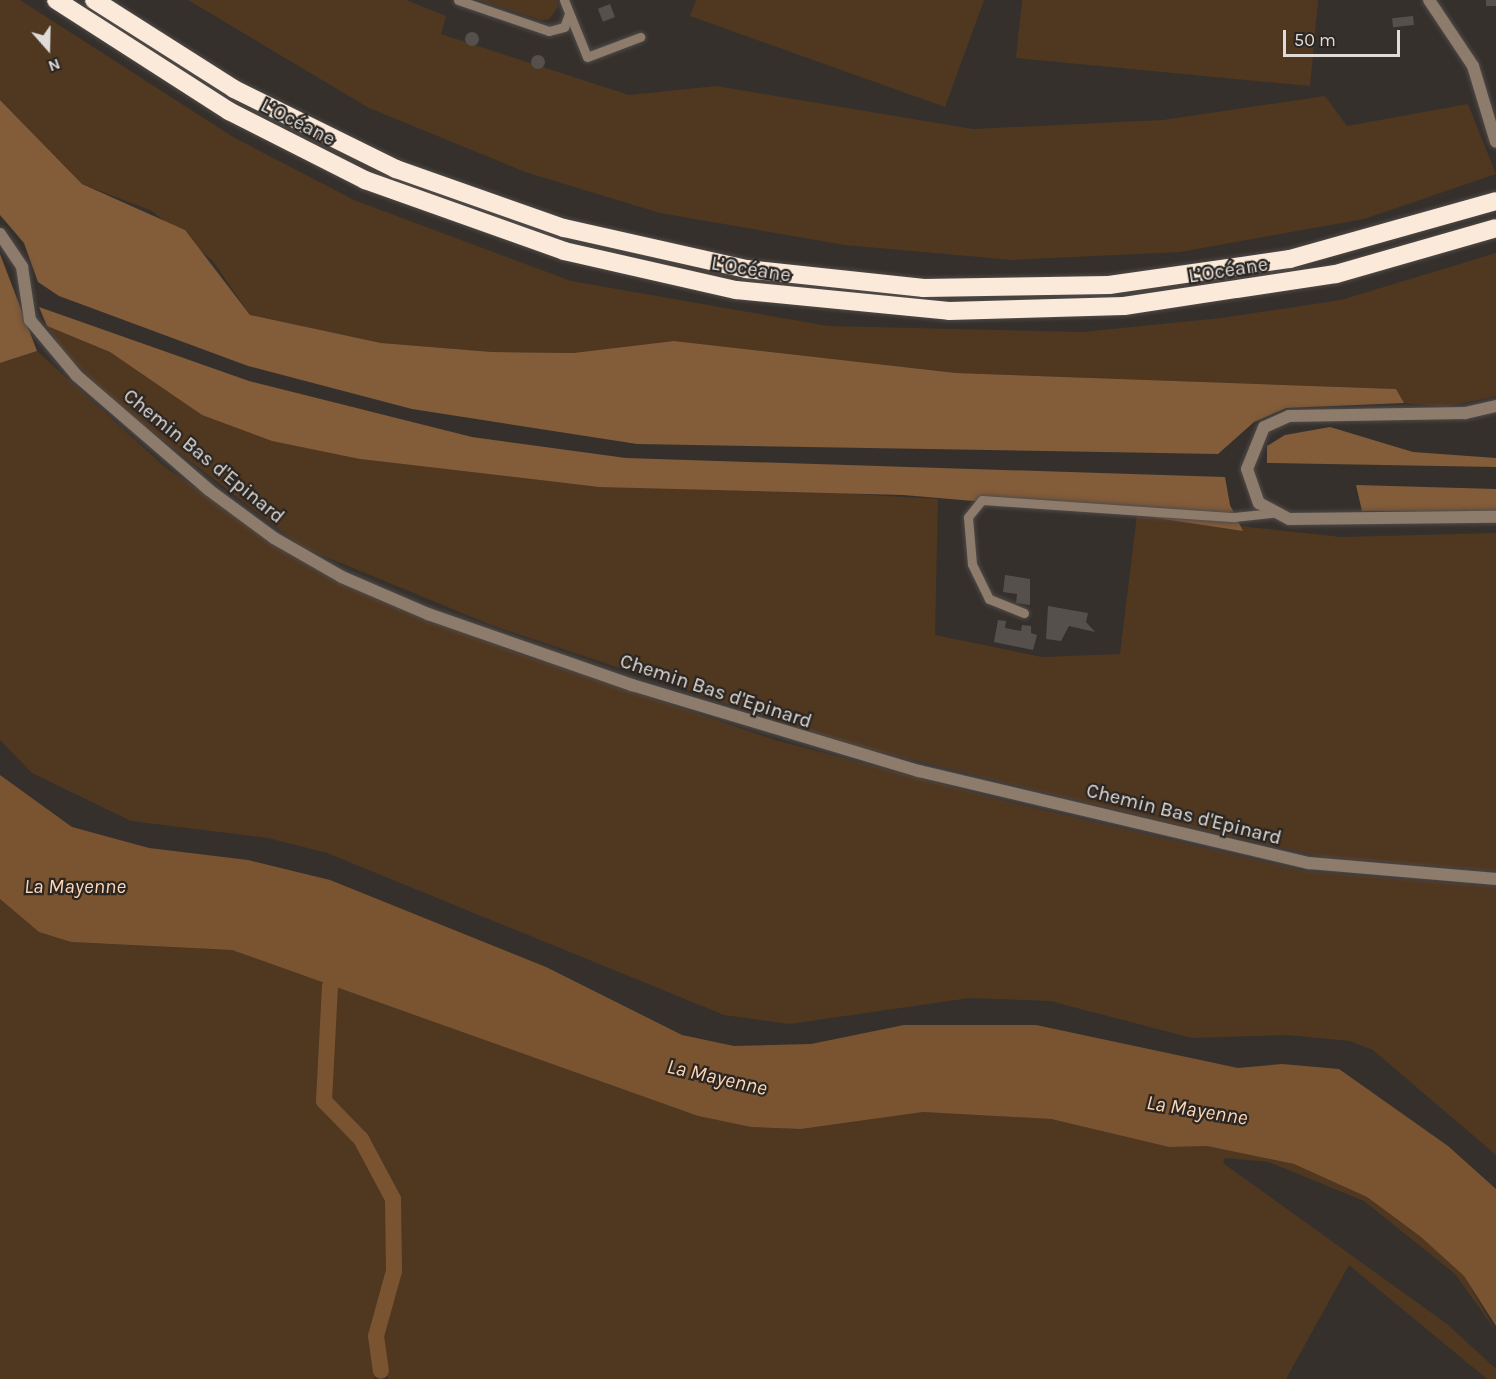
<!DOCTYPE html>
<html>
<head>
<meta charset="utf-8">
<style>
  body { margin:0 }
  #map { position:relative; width:1496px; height:1379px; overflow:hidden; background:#35302c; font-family:Karla,sans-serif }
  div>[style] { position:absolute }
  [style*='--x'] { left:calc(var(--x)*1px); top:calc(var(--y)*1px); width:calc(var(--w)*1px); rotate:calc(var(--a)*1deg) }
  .green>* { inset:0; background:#503720 }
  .forest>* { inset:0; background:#835c39 }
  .water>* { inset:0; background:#7a5430 }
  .canal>* { height:16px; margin:-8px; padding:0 8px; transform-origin:8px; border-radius:8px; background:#7a5430 }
  .building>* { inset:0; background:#55504b; transform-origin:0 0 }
  .round { border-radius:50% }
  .roads { filter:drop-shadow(0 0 2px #504b48) drop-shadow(0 0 2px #504b48) }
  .service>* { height:9px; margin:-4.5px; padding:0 4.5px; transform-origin:4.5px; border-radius:4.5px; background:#8d7b6c }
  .minor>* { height:12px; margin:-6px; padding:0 6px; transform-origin:6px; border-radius:6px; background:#8d7b6c }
  .motorway>* { height:18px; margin:-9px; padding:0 9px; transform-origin:9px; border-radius:9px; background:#fbe9d9 }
  span { translate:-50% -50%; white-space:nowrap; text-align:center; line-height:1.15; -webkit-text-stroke:4.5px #2b2622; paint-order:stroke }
  .street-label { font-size:20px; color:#dedbd8 }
  .water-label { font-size:21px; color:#fcd6b5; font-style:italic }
  .north { position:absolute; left:18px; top:18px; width:60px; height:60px; -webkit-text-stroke:4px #2b2622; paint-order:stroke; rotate:160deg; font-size:16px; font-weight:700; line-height:24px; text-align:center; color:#dedbd8 }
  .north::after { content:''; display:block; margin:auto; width:21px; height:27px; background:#dedbd8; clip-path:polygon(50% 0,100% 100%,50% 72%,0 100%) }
  .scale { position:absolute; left:1283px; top:30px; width:117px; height:27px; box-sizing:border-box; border:3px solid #dedbd8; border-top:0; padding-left:8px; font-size:18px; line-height:21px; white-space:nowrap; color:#dedbd8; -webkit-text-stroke:4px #2b2622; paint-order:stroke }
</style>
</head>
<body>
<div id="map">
  <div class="green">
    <i style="clip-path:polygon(0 0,20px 0,233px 137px,354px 200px,571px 281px,828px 326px,1082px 332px,1221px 318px,1341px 300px,1496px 253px,1496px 396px,1445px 407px,1404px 403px,1396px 389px,956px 373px,674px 341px,573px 353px,492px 352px,381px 343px,250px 315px,213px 261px,152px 211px,82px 184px,0 100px)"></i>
    <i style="clip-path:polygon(188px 0,406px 0,446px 16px,441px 34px,629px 95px,716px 86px,973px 129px,1163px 120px,1325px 96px,1347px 126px,1468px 104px,1496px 174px,1364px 219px,1180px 252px,1012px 260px,845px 245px,660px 213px,525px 172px,369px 108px)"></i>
    <i style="clip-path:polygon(479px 0,557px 0,558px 7px,549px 19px,541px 20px)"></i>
    <i style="clip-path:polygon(696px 0,984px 0,945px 107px,690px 16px)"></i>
    <i style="clip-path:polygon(1022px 0,1318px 0,1310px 86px,1016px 58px)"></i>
    <i style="clip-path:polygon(47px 326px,110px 352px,202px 415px,360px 459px,599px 487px,741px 487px,938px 499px,935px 635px,1042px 657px,1120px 654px,1137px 515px,1341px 537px,1496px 533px,1496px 871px,1324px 857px,1153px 819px,844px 743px,491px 625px,302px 547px,129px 414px,65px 354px)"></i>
    <i style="clip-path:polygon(37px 351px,165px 467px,304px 562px,361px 592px,506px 649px,775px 740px,1009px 802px,1304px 871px,1496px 887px,1496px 1155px,1373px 1050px,1350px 1041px,1287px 1035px,1192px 1038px,1050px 1001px,970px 998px,789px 1024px,724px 1015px,327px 853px,268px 838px,131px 821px,32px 773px,0 740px,0 363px)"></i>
    <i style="clip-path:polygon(0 899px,39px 932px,71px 942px,232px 950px,698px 1116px,751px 1127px,801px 1129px,923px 1112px,1051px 1119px,1169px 1147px,1207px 1146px,1294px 1164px,1367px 1197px,1421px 1237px,1464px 1276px,1496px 1331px,1455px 1274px,1364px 1201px,1269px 1162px,1225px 1158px,1223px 1163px,1447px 1324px,1496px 1369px,1496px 1379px,1487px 1379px,1349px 1265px,1286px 1379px,389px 1379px,381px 1371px,373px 1379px,0 1379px)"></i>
  </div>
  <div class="forest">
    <i style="clip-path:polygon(0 100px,82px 184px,185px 230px,250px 315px,381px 343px,492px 352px,573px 353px,674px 341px,956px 373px,1396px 389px,1404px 403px,1286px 408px,1254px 422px,1218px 454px,637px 444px,412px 409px,248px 366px,59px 296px,38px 282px,24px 243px,0 215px)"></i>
    <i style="clip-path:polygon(0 254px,37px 351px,0 363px)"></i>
    <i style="clip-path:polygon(39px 307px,249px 381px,472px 437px,626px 458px,1225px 477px,1230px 505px,1243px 531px,1137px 515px,903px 495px,599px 487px,360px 459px,272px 441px,202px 415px,110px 352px,47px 326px)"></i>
    <i style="clip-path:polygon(1330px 427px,1413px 452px,1496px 458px,1496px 467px,1267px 463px,1267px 446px,1285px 435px)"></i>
    <i style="clip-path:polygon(1356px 485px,1496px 489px,1496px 511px,1362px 511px)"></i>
  </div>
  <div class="water">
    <i style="clip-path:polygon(0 775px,72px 827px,149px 848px,248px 860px,330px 880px,546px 967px,682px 1035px,734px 1046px,811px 1044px,904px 1025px,1036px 1025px,1238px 1068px,1282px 1064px,1339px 1069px,1448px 1146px,1496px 1189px,1496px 1326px,1464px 1276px,1421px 1237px,1367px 1197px,1294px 1164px,1207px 1146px,1169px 1147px,1051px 1119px,923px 1112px,801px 1129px,751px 1127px,698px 1116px,232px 950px,71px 942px,39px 932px,0 899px)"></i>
  </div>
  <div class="canal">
    <i style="--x:330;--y:986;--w:115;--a:93"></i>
    <i style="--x:324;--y:1101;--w:53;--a:45.8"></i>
    <i style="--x:361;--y:1139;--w:68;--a:61.9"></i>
    <i style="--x:393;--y:1199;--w:72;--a:89.2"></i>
    <i style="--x:394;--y:1271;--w:67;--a:105.5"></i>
    <i style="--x:376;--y:1336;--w:35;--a:82"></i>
  </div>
  <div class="building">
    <i style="left:1486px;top:0;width:10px;height:6px"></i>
    <i style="left:610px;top:4px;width:14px;height:13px;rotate:69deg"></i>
    <i style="left:1413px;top:16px;width:9px;height:21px;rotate:84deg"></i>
    <i class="round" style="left:465px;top:32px;width:14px;height:14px"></i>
    <i class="round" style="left:531px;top:55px;width:14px;height:14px"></i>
    <i style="clip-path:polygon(1005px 575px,1030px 579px,1030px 605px,1016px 603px,1017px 594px,1003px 592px)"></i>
    <i style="clip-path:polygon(1048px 606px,1088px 613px,1086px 622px,1095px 632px,1069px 626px,1061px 641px,1046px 639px)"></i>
    <i style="clip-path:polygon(998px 620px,1006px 621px,1005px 628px,1021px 631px,1022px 625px,1031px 626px,1031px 633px,1037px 635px,1033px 650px,994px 642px)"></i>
  </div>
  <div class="roads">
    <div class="service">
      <i style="--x:458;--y:0;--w:96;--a:18.8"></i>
      <i style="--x:549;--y:31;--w:16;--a:-15"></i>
      <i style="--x:564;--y:27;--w:14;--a:-69"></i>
      <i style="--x:564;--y:0;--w:61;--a:68"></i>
      <i style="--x:587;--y:57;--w:57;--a:-20.7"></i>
      <i style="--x:1024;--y:613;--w:38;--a:-158"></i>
      <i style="--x:989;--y:599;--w:39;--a:-116"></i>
      <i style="--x:972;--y:564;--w:47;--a:-94.9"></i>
      <i style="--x:968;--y:517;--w:22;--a:-51"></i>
      <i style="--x:982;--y:500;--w:253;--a:3.9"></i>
      <i style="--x:1234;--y:517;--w:37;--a:-6"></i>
    </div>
    <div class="minor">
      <i style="--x:1429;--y:0;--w:79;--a:56.3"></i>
      <i style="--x:1473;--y:66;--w:79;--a:73.2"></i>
      <i style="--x:0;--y:234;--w:40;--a:56"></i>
      <i style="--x:22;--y:267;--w:54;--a:81.4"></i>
      <i style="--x:30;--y:320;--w:73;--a:50"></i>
      <i style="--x:77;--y:376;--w:174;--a:40.8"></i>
      <i style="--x:209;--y:490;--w:81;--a:36.4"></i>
      <i style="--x:274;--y:538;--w:78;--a:29.8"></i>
      <i style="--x:342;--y:577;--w:94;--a:23.3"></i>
      <i style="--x:428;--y:614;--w:216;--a:19.2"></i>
      <i style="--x:632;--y:685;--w:300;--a:16.7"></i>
      <i style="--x:919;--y:771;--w:401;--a:13.3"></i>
      <i style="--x:1309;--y:863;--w:188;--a:4.9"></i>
      <i style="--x:1496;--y:406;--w:32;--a:167"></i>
      <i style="--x:1465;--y:413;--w:176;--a:179"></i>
      <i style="--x:1289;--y:416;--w:27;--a:156"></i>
      <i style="--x:1264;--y:427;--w:45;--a:112"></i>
      <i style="--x:1247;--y:469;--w:36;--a:71"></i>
      <i style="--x:1259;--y:503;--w:34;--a:28"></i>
      <i style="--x:1289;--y:519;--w:207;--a:-0.6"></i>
    </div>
    <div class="motorway">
      <i style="--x:56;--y:0;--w:206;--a:32.7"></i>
      <i style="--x:229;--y:111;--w:153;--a:26.9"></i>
      <i style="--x:365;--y:180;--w:211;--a:19.6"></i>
      <i style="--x:564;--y:251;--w:176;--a:12.8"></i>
      <i style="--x:736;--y:290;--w:214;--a:5.6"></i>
      <i style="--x:949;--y:311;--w:175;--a:-1.6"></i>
      <i style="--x:1124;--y:306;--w:214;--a:-8.6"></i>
      <i style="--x:1336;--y:274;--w:166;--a:-16"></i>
      <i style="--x:94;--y:0;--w:166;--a:32.4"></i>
      <i style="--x:234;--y:89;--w:181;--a:26.3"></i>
      <i style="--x:396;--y:169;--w:178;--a:19.4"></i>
      <i style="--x:564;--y:228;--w:187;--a:12.7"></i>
      <i style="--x:746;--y:269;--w:179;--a:6.1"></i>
      <i style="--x:924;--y:288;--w:185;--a:-0.9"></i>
      <i style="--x:1109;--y:285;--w:183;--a:-8.2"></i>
      <i style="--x:1290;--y:259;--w:214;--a:-15.7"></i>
    </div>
  </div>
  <div class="street-label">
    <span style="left:298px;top:122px;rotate:27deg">L’Océane</span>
    <span style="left:751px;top:269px;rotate:9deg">L’Océane</span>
    <span style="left:1228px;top:270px;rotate:-9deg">L’Océane</span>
    <span style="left:204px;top:456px;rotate:39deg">Chemin Bas d'Epinard</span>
    <span style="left:716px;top:691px;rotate:18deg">Chemin Bas d'Epinard</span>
    <span style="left:1184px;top:814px;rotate:14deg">Chemin Bas d'Epinard</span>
  </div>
  <div class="water-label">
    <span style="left:75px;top:886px">La Mayenne</span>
    <span style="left:717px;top:1077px;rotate:13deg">La Mayenne</span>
    <span style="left:1197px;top:1110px;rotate:9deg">La Mayenne</span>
  </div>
  <div class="north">N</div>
  <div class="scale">50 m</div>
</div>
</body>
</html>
